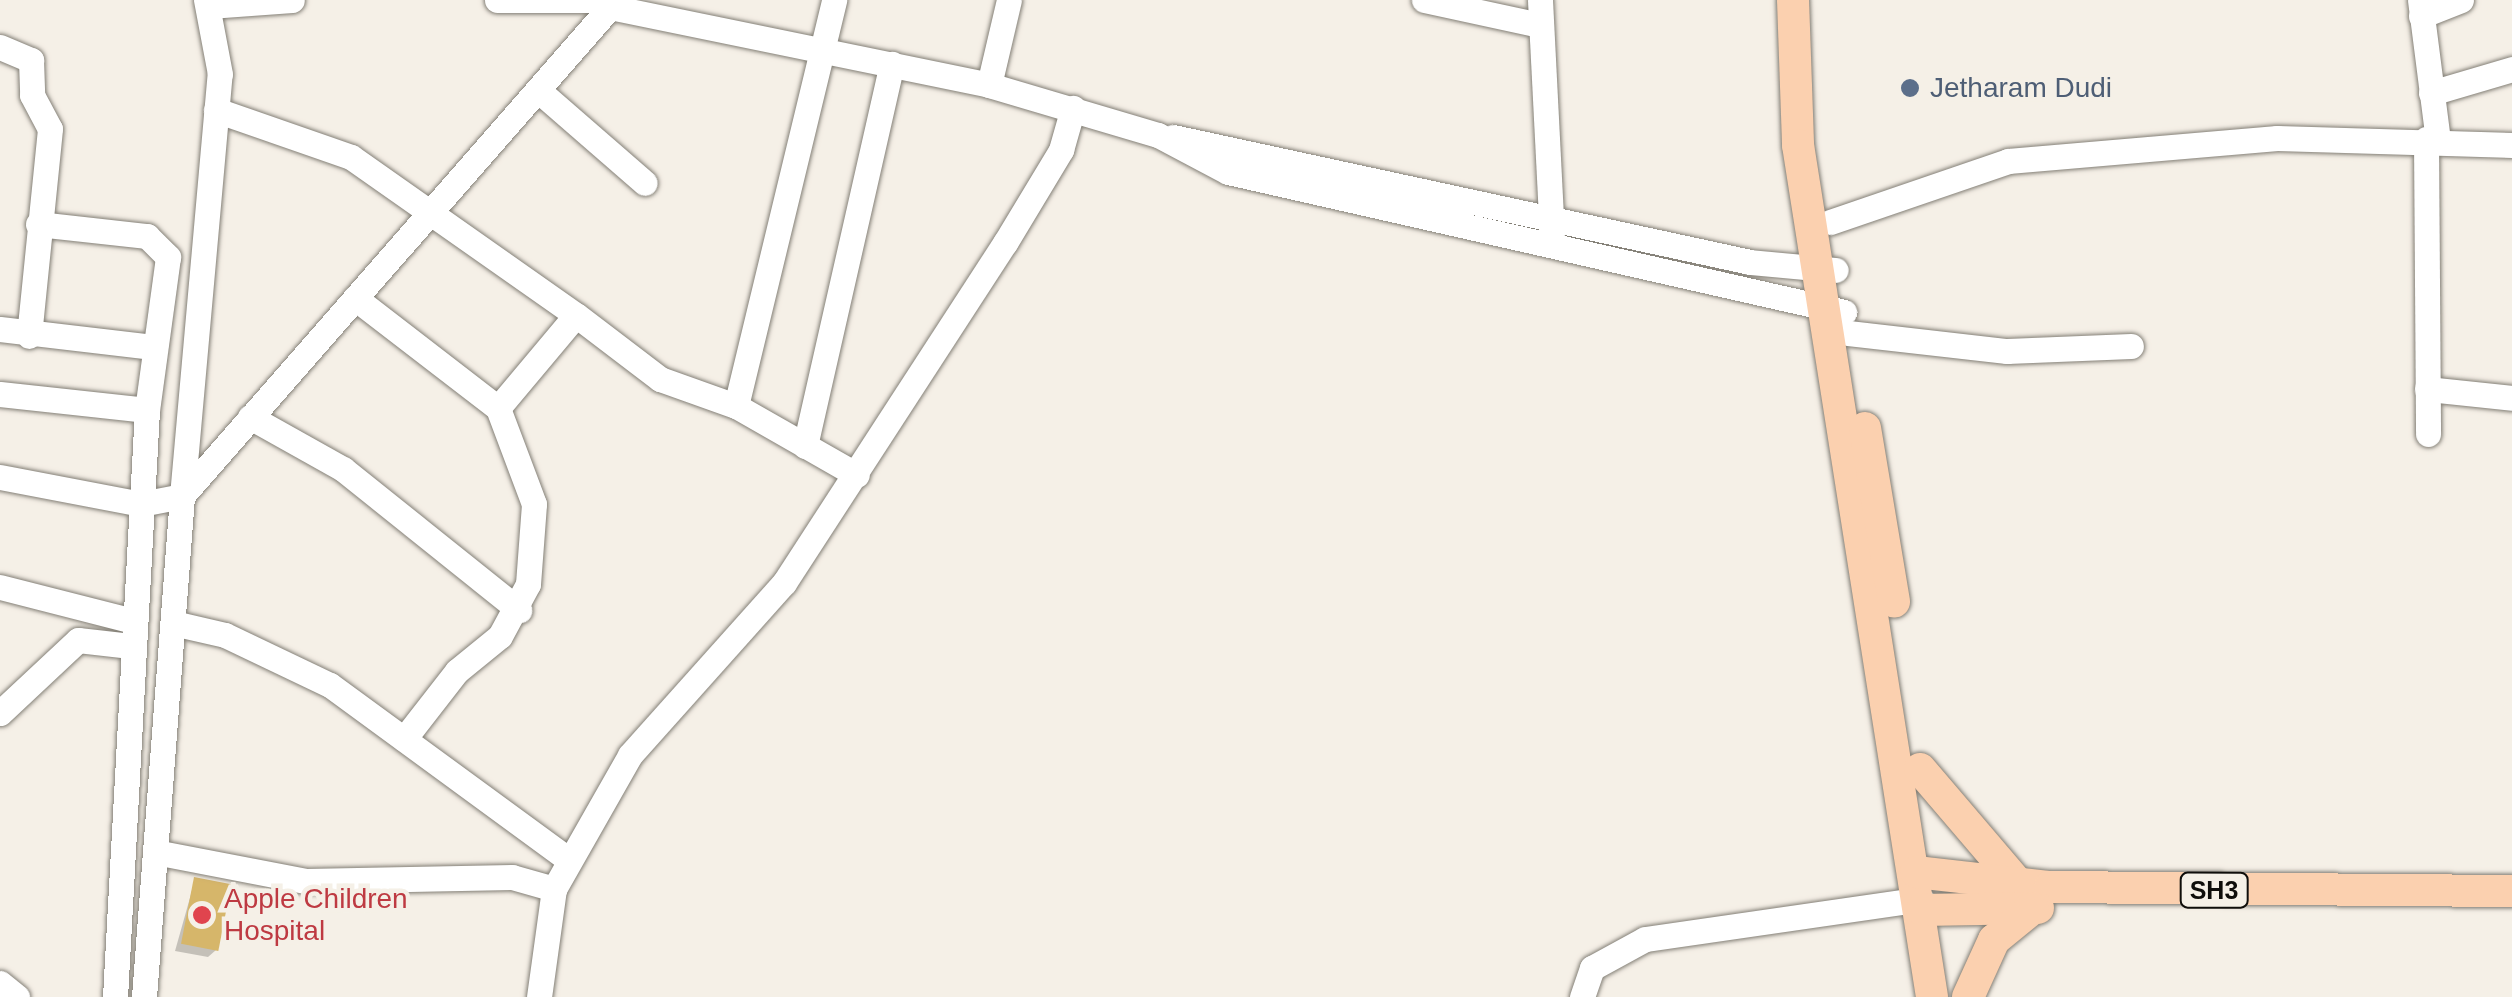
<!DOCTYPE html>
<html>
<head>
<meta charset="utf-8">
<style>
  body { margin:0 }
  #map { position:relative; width:2512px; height:997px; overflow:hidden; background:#f5f0e7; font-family:Helvetica,sans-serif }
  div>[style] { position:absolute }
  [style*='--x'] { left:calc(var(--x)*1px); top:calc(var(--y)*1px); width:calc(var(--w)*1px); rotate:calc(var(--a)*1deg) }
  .shadow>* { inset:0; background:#0003 }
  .building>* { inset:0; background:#d6b66a; transform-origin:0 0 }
  .roads { filter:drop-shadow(0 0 2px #837f76) drop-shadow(0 0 2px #837f76) }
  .minor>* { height:25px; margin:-12.5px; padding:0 12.5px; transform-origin:12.5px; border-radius:12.5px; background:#fff }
  .major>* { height:32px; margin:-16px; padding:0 16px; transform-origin:16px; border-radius:16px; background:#fbd0af }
  .dots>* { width:28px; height:28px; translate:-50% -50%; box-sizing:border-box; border:5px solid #f5f0e7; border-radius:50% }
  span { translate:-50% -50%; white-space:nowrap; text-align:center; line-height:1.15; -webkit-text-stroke:9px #f5f0e7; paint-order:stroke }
  .shield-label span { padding:2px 8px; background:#f5f0e7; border:2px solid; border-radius:8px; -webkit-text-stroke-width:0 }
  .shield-label { font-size:25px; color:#0f0e0b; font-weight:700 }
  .service-label { font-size:28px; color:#4e5e75 }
  .left { translate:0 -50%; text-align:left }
  .health-label { font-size:28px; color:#be3a42 }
</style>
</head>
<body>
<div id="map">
  <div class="shadow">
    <i style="clip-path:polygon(195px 880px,216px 950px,208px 957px,175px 951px)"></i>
  </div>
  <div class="building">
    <i style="left:194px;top:877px;width:38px;height:68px;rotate:11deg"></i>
  </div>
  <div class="roads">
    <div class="minor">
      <i style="--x:497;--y:0;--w:119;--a:0"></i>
      <i style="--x:1424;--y:0;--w:119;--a:12.2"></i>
      <i style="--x:1540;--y:0;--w:235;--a:87.1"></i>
      <i style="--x:2420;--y:0;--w:141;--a:82.7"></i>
      <i style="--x:209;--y:6;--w:83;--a:-4.1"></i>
      <i style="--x:2421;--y:16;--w:43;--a:-21.8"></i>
      <i style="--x:0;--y:47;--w:34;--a:23"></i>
      <i style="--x:31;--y:60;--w:35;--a:88"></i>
      <i style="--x:32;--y:95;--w:38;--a:62"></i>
      <i style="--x:50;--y:129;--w:208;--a:95.8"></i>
      <i style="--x:989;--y:85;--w:87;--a:-76.8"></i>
      <i style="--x:539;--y:91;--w:140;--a:41"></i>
      <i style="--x:2431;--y:93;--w:84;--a:-16.5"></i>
      <i style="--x:216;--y:110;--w:143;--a:19.2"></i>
      <i style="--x:351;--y:157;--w:275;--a:35.1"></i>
      <i style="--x:1173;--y:137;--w:590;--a:12.22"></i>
      <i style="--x:1750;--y:262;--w:86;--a:5.3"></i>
      <i style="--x:2426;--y:139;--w:295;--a:89.6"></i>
      <i style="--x:1830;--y:222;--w:188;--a:-18.9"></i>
      <i style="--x:2008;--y:161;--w:270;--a:-4.9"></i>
      <i style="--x:2277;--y:138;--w:235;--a:1.7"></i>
      <i style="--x:38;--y:224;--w:110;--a:6.3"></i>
      <i style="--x:147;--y:236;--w:30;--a:45"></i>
      <i style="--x:168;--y:257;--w:154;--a:97.8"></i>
      <i style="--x:147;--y:410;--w:588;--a:93.12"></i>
      <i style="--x:355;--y:298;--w:180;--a:37.6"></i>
      <i style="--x:498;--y:408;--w:121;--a:-50"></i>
      <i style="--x:576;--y:315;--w:106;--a:37.3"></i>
      <i style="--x:660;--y:379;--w:81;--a:19.6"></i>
      <i style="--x:736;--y:406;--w:139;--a:29.7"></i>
      <i style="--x:0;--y:329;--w:154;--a:6.7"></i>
      <i style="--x:1848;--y:333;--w:160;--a:6.5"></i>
      <i style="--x:2007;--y:351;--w:124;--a:-2.3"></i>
      <i style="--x:2427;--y:389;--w:85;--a:6"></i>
      <i style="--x:0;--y:394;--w:148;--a:6.2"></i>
      <i style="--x:736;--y:406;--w:418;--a:-76.4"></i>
      <i style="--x:250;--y:417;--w:107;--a:29.2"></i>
      <i style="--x:343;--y:469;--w:226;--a:38.7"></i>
      <i style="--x:805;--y:446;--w:392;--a:-77.2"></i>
      <i style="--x:0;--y:477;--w:144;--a:10.8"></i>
      <i style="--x:141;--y:504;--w:42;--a:-11"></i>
      <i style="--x:182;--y:496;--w:424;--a:-84.9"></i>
      <i style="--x:220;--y:74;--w:75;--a:-100.7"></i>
      <i style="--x:0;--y:587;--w:137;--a:14.3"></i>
      <i style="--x:173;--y:623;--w:53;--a:13"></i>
      <i style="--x:225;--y:635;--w:116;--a:25.5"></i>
      <i style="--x:330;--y:685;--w:296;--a:36.2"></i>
      <i style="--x:0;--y:713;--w:107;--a:-43.1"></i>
      <i style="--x:78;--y:640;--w:53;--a:6.5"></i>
      <i style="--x:404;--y:739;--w:86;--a:-52.1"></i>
      <i style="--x:457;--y:671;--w:55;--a:-39.1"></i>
      <i style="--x:500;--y:636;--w:59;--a:-61.7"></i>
      <i style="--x:528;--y:584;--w:80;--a:-85.7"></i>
      <i style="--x:534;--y:504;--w:103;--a:-110.6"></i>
      <i style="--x:155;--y:852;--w:154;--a:10.9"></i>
      <i style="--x:306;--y:881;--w:206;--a:-1.1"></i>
      <i style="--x:512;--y:877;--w:44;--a:15.9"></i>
      <i style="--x:0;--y:983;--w:22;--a:39"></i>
      <i style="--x:144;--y:997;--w:502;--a:-85.66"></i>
      <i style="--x:182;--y:496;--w:650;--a:-48.81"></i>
      <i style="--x:610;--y:7;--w:387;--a:11.6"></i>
      <i style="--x:989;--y:85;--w:176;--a:16.5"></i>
      <i style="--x:1158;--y:135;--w:79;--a:27.9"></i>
      <i style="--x:1228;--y:172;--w:632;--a:12.8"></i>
      <i style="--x:539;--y:997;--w:109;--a:-82.1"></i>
      <i style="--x:554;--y:889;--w:154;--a:-60.4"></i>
      <i style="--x:630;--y:755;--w:231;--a:-48.2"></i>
      <i style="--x:784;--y:583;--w:406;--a:-57"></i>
      <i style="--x:1005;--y:243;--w:109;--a:-58.9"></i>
      <i style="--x:1061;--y:150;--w:44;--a:-74.1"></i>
      <i style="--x:1582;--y:997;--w:31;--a:-71"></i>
      <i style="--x:1592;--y:968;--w:60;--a:-28.7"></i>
      <i style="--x:1645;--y:939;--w:279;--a:-8.2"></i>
    </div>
    <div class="major">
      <i style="--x:1793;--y:0;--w:145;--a:88"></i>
      <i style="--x:1798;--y:145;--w:862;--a:81.06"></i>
      <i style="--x:1865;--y:428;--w:176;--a:80.5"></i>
      <i style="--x:1920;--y:769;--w:154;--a:49.5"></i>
      <i style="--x:1916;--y:872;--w:135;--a:6.4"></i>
      <i style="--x:2050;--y:887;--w:462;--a:0.5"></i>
      <i style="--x:1922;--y:910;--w:116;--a:-1"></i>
      <i style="--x:1968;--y:997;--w:63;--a:-65.5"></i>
      <i style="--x:1994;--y:940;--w:50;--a:-39.4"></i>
    </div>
  </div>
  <div class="dots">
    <i style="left:1910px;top:88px;background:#5c6f8a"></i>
    <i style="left:202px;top:915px;background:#e0444e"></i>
  </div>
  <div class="shield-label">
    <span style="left:2214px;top:890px">SH3</span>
  </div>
  <div class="service-label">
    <span class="left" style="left:1930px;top:88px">Jetharam Dudi</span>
  </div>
  <div class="health-label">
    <span class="left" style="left:224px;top:915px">Apple Children<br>Hospital</span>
  </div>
</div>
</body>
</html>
